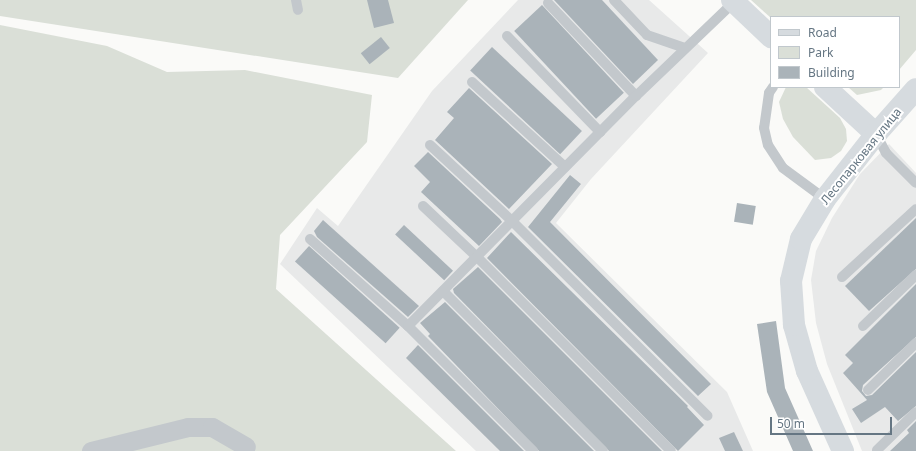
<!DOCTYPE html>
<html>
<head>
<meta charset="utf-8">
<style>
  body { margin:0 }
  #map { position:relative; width:916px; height:451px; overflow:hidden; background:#fafaf8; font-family:"Noto Sans",sans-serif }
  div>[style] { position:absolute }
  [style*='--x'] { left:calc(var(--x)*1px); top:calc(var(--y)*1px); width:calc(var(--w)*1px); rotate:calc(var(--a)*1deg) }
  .built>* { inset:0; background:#e8e9e9 }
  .green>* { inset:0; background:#dadfd7 }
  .building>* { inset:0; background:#aab3b9; transform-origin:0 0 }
  .lane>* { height:10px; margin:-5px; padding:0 5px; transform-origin:5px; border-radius:5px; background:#c3c8cc }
  .street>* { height:19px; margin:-9.5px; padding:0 9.5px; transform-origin:9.5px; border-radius:9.5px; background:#c3c8cc }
  .secondary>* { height:22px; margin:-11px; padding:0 11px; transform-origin:11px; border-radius:11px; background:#d6dbdf }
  span { translate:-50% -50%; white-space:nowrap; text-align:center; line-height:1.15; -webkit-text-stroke:4px #fff; paint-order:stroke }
  .street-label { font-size:12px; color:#657683 }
  .legend { position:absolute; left:770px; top:16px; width:130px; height:72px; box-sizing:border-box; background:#fff; border:1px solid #c1c8cd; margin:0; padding:5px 7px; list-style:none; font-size:12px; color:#657683 }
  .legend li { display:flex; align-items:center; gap:8px; height:20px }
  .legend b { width:20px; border:1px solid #c1c8cd }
  .scale { position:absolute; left:770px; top:417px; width:122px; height:18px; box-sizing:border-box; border:2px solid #657683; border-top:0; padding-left:5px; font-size:12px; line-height:14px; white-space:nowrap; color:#657683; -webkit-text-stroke:3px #fff; paint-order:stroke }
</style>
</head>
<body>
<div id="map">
  <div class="built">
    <i style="clip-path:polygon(518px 0,649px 0,708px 53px,591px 179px,556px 223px,727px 392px,753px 451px,476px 451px,280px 264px,317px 208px,338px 226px,432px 91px)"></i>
    <i style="clip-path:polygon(889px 144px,916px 173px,916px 451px,862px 451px,827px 364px,816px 323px,811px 280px,816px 251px,832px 218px,860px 174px)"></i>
  </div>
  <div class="green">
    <i style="clip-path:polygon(0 0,468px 0,398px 78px,0 16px)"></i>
    <i style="clip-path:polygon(751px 0,916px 0,916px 50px,899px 70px,899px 17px,771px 18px)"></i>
    <i style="clip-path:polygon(0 25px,107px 46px,167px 72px,245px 70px,372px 95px,367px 142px,280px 235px,276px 289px,456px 451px,0 451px)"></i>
    <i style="clip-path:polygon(786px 87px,806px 87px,840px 118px,846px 129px,847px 141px,841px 151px,831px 158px,815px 160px,793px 137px,783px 119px,779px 102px)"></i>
    <i style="clip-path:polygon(848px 87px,884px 87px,881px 90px,857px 95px)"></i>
  </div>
  <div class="building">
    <i style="clip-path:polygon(367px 0,388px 0,394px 23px,374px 28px)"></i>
    <i style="clip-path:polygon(554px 0,602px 0,658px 60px,633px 84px)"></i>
    <i style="left:542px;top:5px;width:120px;height:38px;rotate:47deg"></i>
    <i style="left:381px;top:37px;width:14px;height:26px;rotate:51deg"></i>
    <i style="left:492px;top:47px;width:123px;height:32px;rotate:43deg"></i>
    <i style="clip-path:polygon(469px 88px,552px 164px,509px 209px,435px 140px,454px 118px,447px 112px)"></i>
    <i style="clip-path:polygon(428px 152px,500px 219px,502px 222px,479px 246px,421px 192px,430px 182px,414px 166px)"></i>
    <i style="clip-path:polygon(570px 175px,581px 184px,550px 222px,711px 384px,698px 396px,528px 227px)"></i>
    <i style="left:737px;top:203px;width:19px;height:19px;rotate:9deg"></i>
    <i style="clip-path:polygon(916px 218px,916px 269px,869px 311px,845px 286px)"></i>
    <i style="clip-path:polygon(323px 220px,419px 306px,408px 317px,317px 237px,314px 231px)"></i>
    <i style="left:404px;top:225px;width:67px;height:13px;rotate:43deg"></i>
    <i style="clip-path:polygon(511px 232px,688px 406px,687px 407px,704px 425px,678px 451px,487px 258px)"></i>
    <i style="left:309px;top:246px;width:122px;height:21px;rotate:42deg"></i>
    <i style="clip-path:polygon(478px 267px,662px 451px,609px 451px,454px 293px,453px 289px)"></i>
    <i style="clip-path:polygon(916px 284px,916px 337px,863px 385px,862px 391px,866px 396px,872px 395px,916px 352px,916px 406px,898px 421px,885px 407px,861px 423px,852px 409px,867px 400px,843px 373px,853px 363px,845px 355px)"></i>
    <i style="clip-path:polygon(445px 302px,594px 451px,539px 451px,428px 336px,430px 334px,420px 323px)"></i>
    <i style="clip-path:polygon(776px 321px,785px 388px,813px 451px,793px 451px,767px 392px,757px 324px)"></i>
    <i style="clip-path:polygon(418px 345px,524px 451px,500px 451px,406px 358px)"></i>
    <i style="clip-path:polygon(916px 421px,916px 451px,890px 451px,909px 433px,907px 430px)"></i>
    <i style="clip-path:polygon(734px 432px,743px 451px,725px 451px,719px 438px)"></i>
  </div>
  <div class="lane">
    <i style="--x:296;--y:0;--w:10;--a:79"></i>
    <i style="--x:614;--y:0;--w:48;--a:46.7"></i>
    <i style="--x:647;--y:35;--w:40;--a:18.9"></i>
    <i style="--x:548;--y:3;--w:128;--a:46.6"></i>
    <i style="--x:507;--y:36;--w:134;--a:45.9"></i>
    <i style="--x:472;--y:82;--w:126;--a:42.4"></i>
    <i style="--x:773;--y:87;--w:7;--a:124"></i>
    <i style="--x:769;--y:93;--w:35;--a:98"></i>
    <i style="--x:764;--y:128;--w:17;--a:77"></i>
    <i style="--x:768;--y:145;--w:27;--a:57"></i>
    <i style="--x:783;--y:168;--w:52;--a:36.4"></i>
    <i style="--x:876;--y:134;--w:21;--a:62"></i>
    <i style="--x:886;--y:153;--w:42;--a:45"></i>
    <i style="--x:430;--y:145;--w:112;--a:42.8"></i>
    <i style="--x:512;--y:221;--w:276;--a:44.9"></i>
    <i style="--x:423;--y:206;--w:74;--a:43.4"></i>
    <i style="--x:477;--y:257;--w:274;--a:45"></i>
    <i style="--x:310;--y:239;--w:131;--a:41.6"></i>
    <i style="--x:408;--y:326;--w:177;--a:45"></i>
    <i style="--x:842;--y:277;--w:100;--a:-42.6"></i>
    <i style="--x:443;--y:291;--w:226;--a:45"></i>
    <i style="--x:408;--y:326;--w:324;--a:-45.3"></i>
    <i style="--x:636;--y:96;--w:136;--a:-43.8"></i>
    <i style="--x:863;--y:326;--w:74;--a:-43.9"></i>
    <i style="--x:868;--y:390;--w:67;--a:-44.4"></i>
    <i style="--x:877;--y:450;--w:54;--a:-44.3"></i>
  </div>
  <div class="street">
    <i style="--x:91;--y:451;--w:100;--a:-13.9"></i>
    <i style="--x:188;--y:427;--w:24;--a:0"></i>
    <i style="--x:212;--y:427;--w:39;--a:30"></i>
  </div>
  <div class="secondary">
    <i style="--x:732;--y:0;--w:54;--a:43.5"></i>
    <i style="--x:825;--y:87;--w:69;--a:42.7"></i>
    <i style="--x:843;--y:451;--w:88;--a:-114.2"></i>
    <i style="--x:807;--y:371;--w:48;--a:-105.8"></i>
    <i style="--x:794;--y:325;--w:44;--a:-93.9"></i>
    <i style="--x:791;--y:281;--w:43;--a:-76.6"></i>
    <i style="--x:801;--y:239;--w:47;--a:-59"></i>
    <i style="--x:825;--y:199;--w:83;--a:-51.9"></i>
    <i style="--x:876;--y:134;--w:60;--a:-48.4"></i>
  </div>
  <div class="street-label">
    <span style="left:861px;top:156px;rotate:-51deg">Лесопарковая улица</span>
  </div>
  <ul class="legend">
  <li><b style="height:5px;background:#d6dbdf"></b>Road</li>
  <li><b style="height:11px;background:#dadfd7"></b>Park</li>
  <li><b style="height:11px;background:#aab3b9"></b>Building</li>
  </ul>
  <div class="scale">50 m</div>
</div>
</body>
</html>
